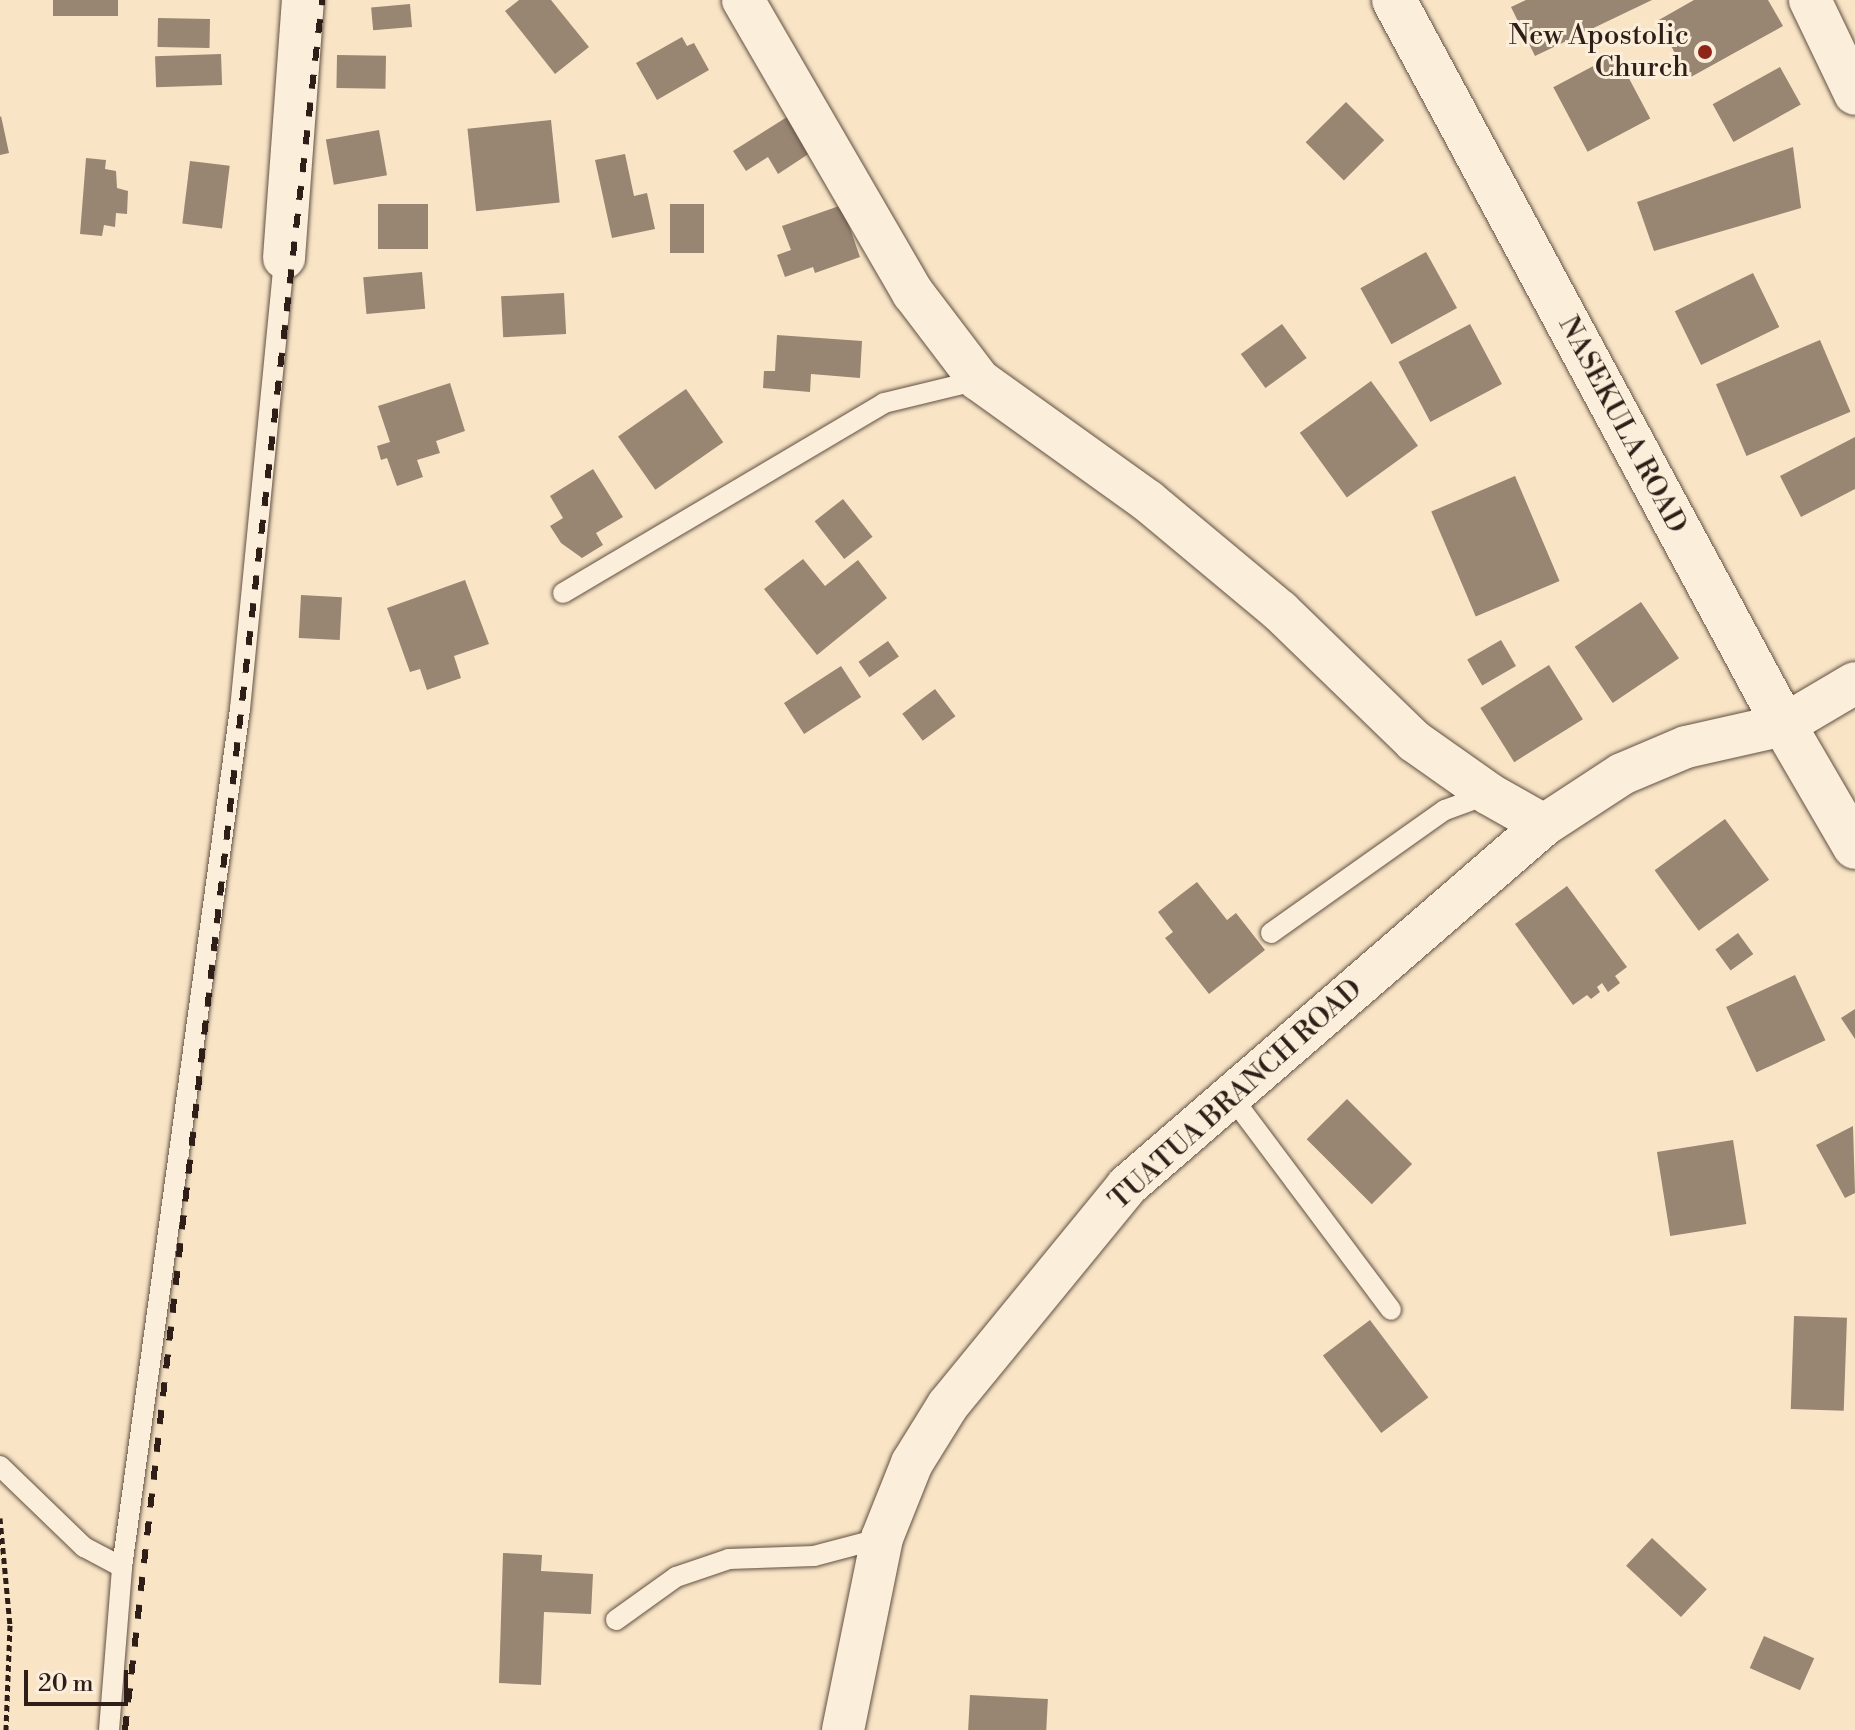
<!DOCTYPE html>
<html>
<head>
<meta charset="utf-8">
<style>
  body { margin:0 }
  #map { position:relative; width:1855px; height:1730px; overflow:hidden; background:#f9e5c6; font-family:"Libre Bodoni",serif }
  div>[style] { position:absolute }
  [style*='--x'] { left:calc(var(--x)*1px); top:calc(var(--y)*1px); width:calc(var(--w)*1px); rotate:calc(var(--a)*1deg) }
  .building>* { inset:0; background:#988572; transform-origin:0 0 }
  .path>* { height:5px; margin-top:-2.5px; transform-origin:0; background:repeating-linear-gradient(90deg,#2f1e17 0 6px,transparent 0 10px) }
  .roads { filter:drop-shadow(0 0 2px #625043) drop-shadow(0 0 2px #625043) }
  .lane>* { height:20px; margin:-10px; padding:0 10px; transform-origin:10px; border-radius:10px; background:#fbeeda }
  .street>* { height:42px; margin:-21px; padding:0 21px; transform-origin:21px; border-radius:21px; background:#fbeeda }
  .secondary>* { height:44px; margin:-22px; padding:0 22px; transform-origin:22px; border-radius:22px; background:#fbeeda }
  .rail>* { height:6px; margin-top:-3px; transform-origin:0; background:repeating-linear-gradient(90deg,#2f1e17 0 14px,transparent 0 28px) }
  .dots>* { width:22px; height:22px; translate:-50% -50%; box-sizing:border-box; border:4px solid #fbeeda; border-radius:50% }
  span { translate:-50% -50%; white-space:nowrap; text-align:center; line-height:1.15; -webkit-text-stroke:6px #fbeeda; paint-order:stroke }
  .poi-label { font-size:28px; color:#2f1e17 }
  .right { translate:-100% -50%; text-align:right }
  .street-label { font-size:28px; color:#2f1e17 }
  .scale { position:absolute; left:24px; top:1670px; width:104px; height:36px; box-sizing:border-box; border:4px solid #2f1e17; border-top:0; padding-left:10px; font-size:24px; line-height:28px; white-space:nowrap; color:#2f1e17; -webkit-text-stroke:6px #fbeeda; paint-order:stroke }
</style>
</head>
<body>
<div id="map">
  <div class="building">
    <i style="left:53px;top:0;width:65px;height:16px"></i>
    <i style="clip-path:polygon(519px 0,551px 0,589px 47px,555px 74px,505px 11px)"></i>
    <i style="clip-path:polygon(1526px 0,1652px 0,1535px 56px,1511px 7px)"></i>
    <i style="clip-path:polygon(1694px 0,1768px 0,1783px 26px,1689px 78px,1657px 21px)"></i>
    <i style="left:410px;top:4px;width:23px;height:39px;rotate:85deg"></i>
    <i style="left:158px;top:18px;width:52px;height:29px;rotate:1deg"></i>
    <i style="clip-path:polygon(682px 37px,687px 46px,694px 43px,709px 70px,657px 100px,636px 63px)"></i>
    <i style="left:221px;top:54px;width:31px;height:66px;rotate:88deg"></i>
    <i style="left:1616px;top:54px;width:73px;height:71px;rotate:62deg"></i>
    <i style="left:337px;top:55px;width:49px;height:33px;rotate:1deg"></i>
    <i style="left:1780px;top:67px;width:43px;height:77px;rotate:61deg"></i>
    <i style="left:1346px;top:102px;width:54px;height:57px;rotate:45deg"></i>
    <i style="clip-path:polygon(1px 116px,9px 153px,0 155px,0 117px)"></i>
    <i style="clip-path:polygon(787px 117px,810px 153px,778px 174px,768px 157px,746px 171px,733px 151px)"></i>
    <i style="left:551px;top:120px;width:83px;height:84px;rotate:84deg"></i>
    <i style="left:379px;top:130px;width:46px;height:54px;rotate:80deg"></i>
    <i style="clip-path:polygon(1793px 147px,1801px 208px,1654px 251px,1637px 202px)"></i>
    <i style="clip-path:polygon(625px 154px,634px 196px,647px 193px,655px 229px,612px 238px,595px 160px)"></i>
    <i style="clip-path:polygon(86px 158px,106px 160px,105px 169px,116px 171px,117px 188px,128px 191px,127px 214px,116px 213px,115px 227px,104px 225px,102px 236px,80px 234px)"></i>
    <i style="left:190px;top:161px;width:40px;height:63px;rotate:7deg"></i>
    <i style="left:428px;top:204px;width:45px;height:50px;rotate:90deg"></i>
    <i style="left:670px;top:204px;width:34px;height:49px"></i>
    <i style="clip-path:polygon(842px 205px,860px 257px,815px 273px,813px 267px,785px 277px,777px 255px,791px 250px,782px 226px)"></i>
    <i style="left:1426px;top:252px;width:64px;height:75px;rotate:61deg"></i>
    <i style="left:422px;top:272px;width:37px;height:59px;rotate:85deg"></i>
    <i style="left:1753px;top:273px;width:60px;height:87px;rotate:64deg"></i>
    <i style="left:564px;top:293px;width:41px;height:63px;rotate:87deg"></i>
    <i style="left:1282px;top:324px;width:42px;height:51px;rotate:54deg"></i>
    <i style="left:1470px;top:324px;width:68px;height:81px;rotate:62deg"></i>
    <i style="clip-path:polygon(777px 335px,862px 341px,860px 378px,811px 374px,810px 392px,763px 388px,764px 371px,775px 371px)"></i>
    <i style="left:1820px;top:340px;width:78px;height:113px;rotate:67deg"></i>
    <i style="left:1371px;top:381px;width:80px;height:88px;rotate:54deg"></i>
    <i style="clip-path:polygon(450px 383px,465px 431px,436px 441px,440px 453px,417px 460px,423px 477px,397px 486px,387px 458px,381px 460px,377px 446px,390px 442px,378px 406px)"></i>
    <i style="left:686px;top:389px;width:65px;height:83px;rotate:55deg"></i>
    <i style="clip-path:polygon(1855px 437px,1855px 489px,1801px 517px,1780px 476px)"></i>
    <i style="clip-path:polygon(593px 469px,623px 517px,596px 533px,603px 545px,582px 558px,561px 543px,550px 526px,563px 518px,550px 496px)"></i>
    <i style="left:1515px;top:476px;width:114px;height:91px;rotate:67deg"></i>
    <i style="left:843px;top:499px;width:48px;height:36px;rotate:52deg"></i>
    <i style="clip-path:polygon(803px 559px,825px 586px,858px 560px,887px 598px,817px 655px,764px 589px)"></i>
    <i style="clip-path:polygon(465px 580px,489px 644px,454px 656px,461px 678px,427px 690px,420px 669px,410px 672px,387px 608px)"></i>
    <i style="left:301px;top:595px;width:41px;height:43px;rotate:3deg"></i>
    <i style="left:1641px;top:602px;width:68px;height:80px;rotate:56deg"></i>
    <i style="left:1501px;top:640px;width:30px;height:39px;rotate:60deg"></i>
    <i style="left:888px;top:641px;width:19px;height:36px;rotate:55deg"></i>
    <i style="left:1549px;top:665px;width:64px;height:81px;rotate:58deg"></i>
    <i style="left:841px;top:666px;width:37px;height:68px;rotate:57deg"></i>
    <i style="left:935px;top:689px;width:34px;height:41px;rotate:53deg"></i>
    <i style="left:1725px;top:819px;width:75px;height:87px;rotate:54deg"></i>
    <i style="clip-path:polygon(1197px 882px,1227px 920px,1236px 913px,1265px 950px,1209px 994px,1165px 938px,1173px 932px,1158px 912px)"></i>
    <i style="clip-path:polygon(1567px 886px,1627px 967px,1615px 976px,1620px 983px,1608px 992px,1602px 983px,1597px 987px,1600px 992px,1591px 999px,1587px 995px,1573px 1005px,1515px 924px)"></i>
    <i style="left:1738px;top:933px;width:26px;height:28px;rotate:54deg"></i>
    <i style="left:1795px;top:975px;width:72px;height:76px;rotate:65deg"></i>
    <i style="clip-path:polygon(1855px 1009px,1855px 1039px,1841px 1018px)"></i>
    <i style="left:1347px;top:1099px;width:92px;height:57px;rotate:45deg"></i>
    <i style="clip-path:polygon(1853px 1126px,1855px 1193px,1845px 1198px,1816px 1145px)"></i>
    <i style="left:1733px;top:1140px;width:85px;height:77px;rotate:81deg"></i>
    <i style="left:1794px;top:1316px;width:53px;height:93px;rotate:2deg"></i>
    <i style="left:1370px;top:1320px;width:97px;height:59px;rotate:53deg"></i>
    <i style="left:1652px;top:1538px;width:75px;height:38px;rotate:43deg"></i>
    <i style="clip-path:polygon(503px 1553px,542px 1555px,541px 1571px,593px 1574px,591px 1614px,544px 1612px,541px 1685px,499px 1683px)"></i>
    <i style="left:1764px;top:1636px;width:55px;height:35px;rotate:24deg"></i>
    <i style="left:970px;top:1695px;width:78px;height:35px;rotate:3deg"></i>
  </div>
  <div class="path">
    <i style="--x:0;--y:1518;--w:107;--a:84.7"></i>
    <i style="--x:10;--y:1625;--w:105;--a:92.2"></i>
  </div>
  <div class="roads">
    <div class="lane">
      <i style="--x:563;--y:593;--w:373;--a:-30.6"></i>
      <i style="--x:884;--y:403;--w:98;--a:-13.6"></i>
      <i style="--x:1271;--y:933;--w:213;--a:-35.3"></i>
      <i style="--x:1445;--y:810;--w:47;--a:-20"></i>
      <i style="--x:1231;--y:1096;--w:267;--a:53.2"></i>
      <i style="--x:0;--y:1466;--w:117;--a:44"></i>
      <i style="--x:84;--y:1547;--w:43;--a:27.8"></i>
      <i style="--x:616;--y:1620;--w:74;--a:-35.6"></i>
      <i style="--x:676;--y:1577;--w:56;--a:-18.8"></i>
      <i style="--x:729;--y:1559;--w:85;--a:-2"></i>
      <i style="--x:814;--y:1556;--w:70;--a:-14.8"></i>
      <i style="--x:109;--y:1730;--w:164;--a:-85.4"></i>
      <i style="--x:122;--y:1567;--w:866;--a:-82.17"></i>
      <i style="--x:240;--y:709;--w:453;--a:-84.4"></i>
    </div>
    <div class="street">
      <i style="--x:743;--y:0;--w:339;--a:59.9"></i>
      <i style="--x:913;--y:293;--w:109;--a:52.8"></i>
      <i style="--x:979;--y:380;--w:208;--a:35.6"></i>
      <i style="--x:1148;--y:501;--w:172;--a:39.8"></i>
      <i style="--x:1280;--y:611;--w:187;--a:44.1"></i>
      <i style="--x:1414;--y:741;--w:92;--a:35.2"></i>
      <i style="--x:1489;--y:794;--w:63;--a:29.4"></i>
      <i style="--x:1810;--y:0;--w:104;--a:64.4"></i>
      <i style="--x:284;--y:258;--w:259;--a:-85.8"></i>
      <i style="--x:843;--y:1730;--w:196;--a:-78.5"></i>
      <i style="--x:882;--y:1538;--w:81;--a:-68.2"></i>
      <i style="--x:912;--y:1463;--w:68;--a:-58.2"></i>
      <i style="--x:948;--y:1405;--w:283;--a:-50.7"></i>
      <i style="--x:1127;--y:1186;--w:552;--a:-40.88"></i>
      <i style="--x:1544;--y:825;--w:93;--a:-33.2"></i>
      <i style="--x:1622;--y:774;--w:69;--a:-22.9"></i>
      <i style="--x:1686;--y:747;--w:100;--a:-12.7"></i>
      <i style="--x:1784;--y:725;--w:82;--a:-30.6"></i>
    </div>
    <div class="secondary">
      <i style="--x:1394;--y:0;--w:823;--a:61.72"></i>
      <i style="--x:1784;--y:725;--w:141;--a:59.8"></i>
    </div>
  </div>
  <div class="rail">
    <i style="--x:125;--y:1730;--w:1741;--a:-83.5"></i>
  </div>
  <div class="dots">
    <i style="left:1705px;top:52px;background:#8f2418"></i>
  </div>
  <div class="poi-label">
    <span class="right" style="left:1689px;top:52px">New Apostolic<br>Church</span>
  </div>
  <div class="street-label">
    <span style="left:1622px;top:425px;rotate:62deg">NASEKULA ROAD</span>
    <span style="left:1236px;top:1095px;rotate:-42deg">TUATUA BRANCH ROAD</span>
  </div>
  <div class="scale">20 m</div>
</div>
</body>
</html>
